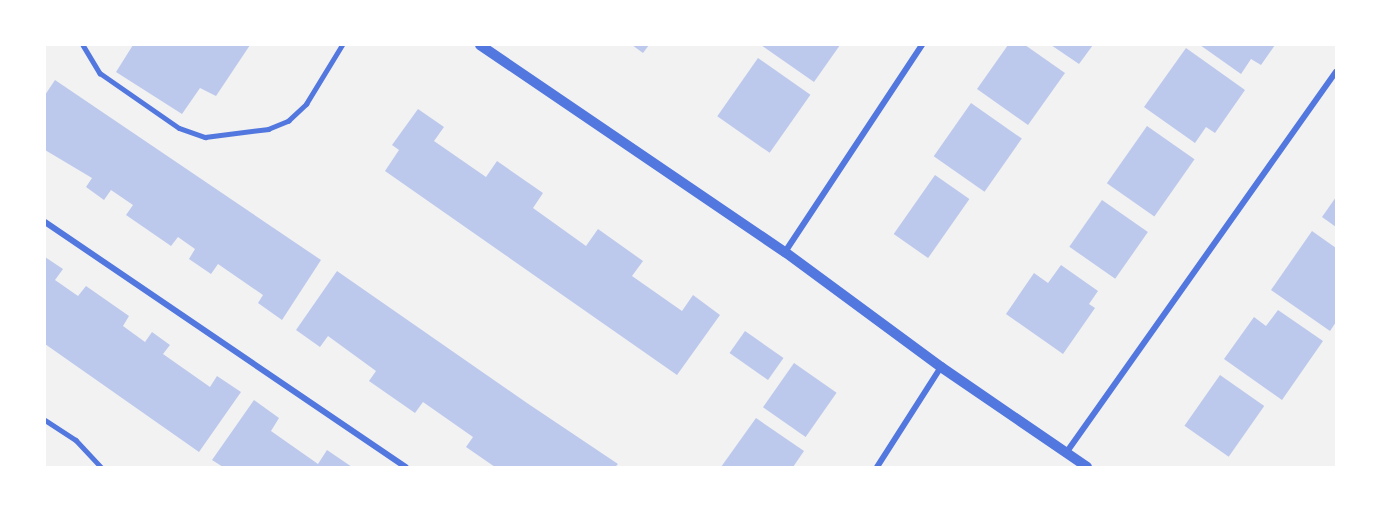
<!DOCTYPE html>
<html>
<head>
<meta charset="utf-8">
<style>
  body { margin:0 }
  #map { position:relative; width:1381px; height:512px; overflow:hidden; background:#f2f2f2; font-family:Barlow,sans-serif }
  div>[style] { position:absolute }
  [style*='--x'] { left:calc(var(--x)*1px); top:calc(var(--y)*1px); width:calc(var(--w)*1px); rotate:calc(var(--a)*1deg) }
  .building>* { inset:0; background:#bdc9ec; transform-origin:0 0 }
  .service>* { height:4.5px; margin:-2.25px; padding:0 2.25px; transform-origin:2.25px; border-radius:2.25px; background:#5277de }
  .minor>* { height:6px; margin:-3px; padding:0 3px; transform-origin:3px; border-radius:3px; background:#5277de }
  .tertiary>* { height:10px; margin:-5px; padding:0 5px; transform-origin:5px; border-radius:5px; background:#5277de }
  span { translate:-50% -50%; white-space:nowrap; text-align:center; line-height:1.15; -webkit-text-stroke:5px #fff; paint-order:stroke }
  .frame { position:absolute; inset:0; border:46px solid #fff; pointer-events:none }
</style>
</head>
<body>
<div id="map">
  <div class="building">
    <i style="clip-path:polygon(133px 45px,250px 45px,216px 96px,200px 88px,182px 114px,116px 72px)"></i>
    <i style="clip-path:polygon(632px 45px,649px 45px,643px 53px)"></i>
    <i style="clip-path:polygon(761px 45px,840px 45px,814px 82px)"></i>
    <i style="clip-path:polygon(1008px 45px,1025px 45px,1065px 73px,1028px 125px,977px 89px)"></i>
    <i style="clip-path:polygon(1051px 45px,1093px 45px,1079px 64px)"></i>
    <i style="clip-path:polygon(1200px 45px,1275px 45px,1261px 65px,1251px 59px,1241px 74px)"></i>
    <i style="clip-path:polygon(1186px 48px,1245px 90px,1215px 133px,1206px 127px,1195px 143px,1144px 107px)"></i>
    <i style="left:758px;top:58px;width:64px;height:71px;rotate:35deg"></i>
    <i style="clip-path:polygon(55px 80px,321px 260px,282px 320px,258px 303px,263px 295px,218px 264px,211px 274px,189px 259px,195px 249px,178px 237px,171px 246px,126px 215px,133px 205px,111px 190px,104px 200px,86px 187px,92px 178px,45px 150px,45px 95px)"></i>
    <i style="left:971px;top:103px;width:62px;height:65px;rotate:35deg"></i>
    <i style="clip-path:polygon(418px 109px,444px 127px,434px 141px,486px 177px,497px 161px,543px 193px,533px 208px,586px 246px,598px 229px,643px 261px,632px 276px,682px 311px,693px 295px,720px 315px,677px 375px,385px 171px,399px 150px,392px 145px)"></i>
    <i style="left:1147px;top:126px;width:58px;height:70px;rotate:35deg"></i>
    <i style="left:935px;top:175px;width:42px;height:72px;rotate:35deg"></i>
    <i style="clip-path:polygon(1336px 197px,1336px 227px,1322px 217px)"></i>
    <i style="left:1102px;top:200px;width:56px;height:57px;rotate:35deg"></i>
    <i style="clip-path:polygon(1312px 231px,1336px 248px,1336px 322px,1330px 331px,1271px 290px)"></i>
    <i style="clip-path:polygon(45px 257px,63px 269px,55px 280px,78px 296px,86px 286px,129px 316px,123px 326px,145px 342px,152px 332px,170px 345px,163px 354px,210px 387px,217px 376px,241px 392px,199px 452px,45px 344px)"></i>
    <i style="clip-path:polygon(1061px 265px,1098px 291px,1089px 304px,1095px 308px,1063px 354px,1006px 314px,1034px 273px,1048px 283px)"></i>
    <i style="clip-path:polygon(337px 271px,527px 403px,618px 464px,615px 467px,495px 467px,466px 447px,473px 437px,423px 402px,415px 413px,369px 381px,376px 371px,328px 336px,320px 347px,296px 330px)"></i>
    <i style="clip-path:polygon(1278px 310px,1323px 341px,1282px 400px,1224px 359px,1254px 317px,1266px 326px)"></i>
    <i style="left:745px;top:331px;width:47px;height:27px;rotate:35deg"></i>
    <i style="left:794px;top:363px;width:52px;height:54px;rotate:35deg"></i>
    <i style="left:1220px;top:375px;width:54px;height:62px;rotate:35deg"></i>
    <i style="clip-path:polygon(254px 400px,279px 418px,271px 431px,318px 464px,327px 450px,352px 467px,223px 467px,212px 460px)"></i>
    <i style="clip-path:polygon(756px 418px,804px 451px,793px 467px,721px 467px)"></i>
  </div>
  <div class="service">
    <i style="--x:83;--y:45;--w:33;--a:59"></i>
    <i style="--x:100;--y:73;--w:96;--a:34.8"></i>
    <i style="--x:179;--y:128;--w:28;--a:19"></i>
    <i style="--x:205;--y:137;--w:64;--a:-7.2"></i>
    <i style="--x:268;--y:129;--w:22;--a:-22"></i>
    <i style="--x:288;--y:121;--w:25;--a:-43"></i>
    <i style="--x:306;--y:104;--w:69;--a:-58.6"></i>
    <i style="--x:45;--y:420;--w:37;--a:33"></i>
    <i style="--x:76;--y:440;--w:37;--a:47"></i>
  </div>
  <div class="minor">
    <i style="--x:45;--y:222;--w:436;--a:34.2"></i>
    <i style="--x:785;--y:252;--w:248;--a:-56.5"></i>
    <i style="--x:1066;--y:453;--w:467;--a:-54.7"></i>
    <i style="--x:877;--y:467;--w:119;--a:-57.4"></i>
  </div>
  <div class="tertiary">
    <i style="--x:480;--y:45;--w:369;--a:34.2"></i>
    <i style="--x:785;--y:252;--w:194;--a:36.4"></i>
    <i style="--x:941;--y:367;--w:177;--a:34.4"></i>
  </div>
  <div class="frame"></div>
</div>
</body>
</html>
